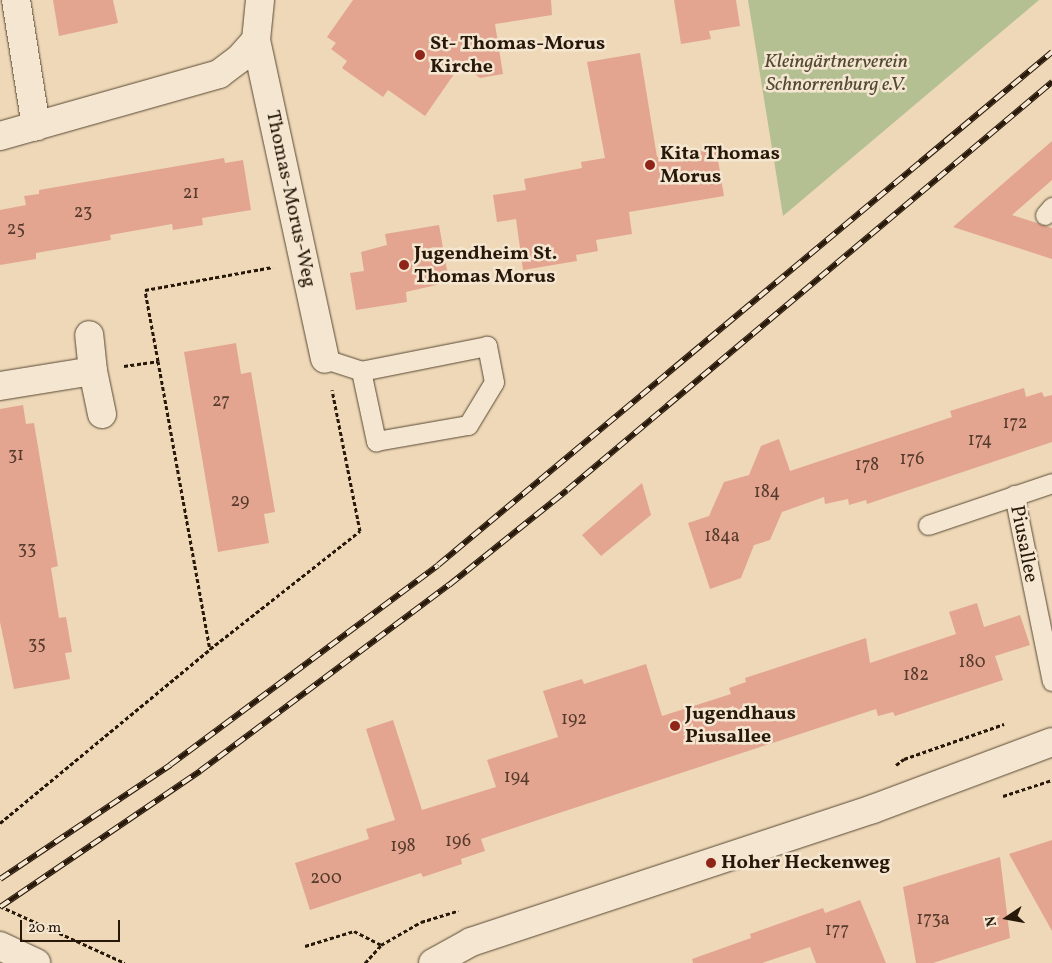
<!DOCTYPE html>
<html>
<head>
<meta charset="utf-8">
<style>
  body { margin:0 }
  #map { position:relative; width:1052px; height:963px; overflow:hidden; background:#eed8b7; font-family:Vollkorn,serif }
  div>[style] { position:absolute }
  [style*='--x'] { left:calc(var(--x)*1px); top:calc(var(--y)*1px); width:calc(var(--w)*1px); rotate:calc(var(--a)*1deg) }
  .green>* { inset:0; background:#b4bf92 }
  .building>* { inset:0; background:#e3a590 }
  .path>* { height:3px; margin-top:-1.5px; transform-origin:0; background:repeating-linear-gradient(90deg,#27180a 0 4px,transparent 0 6.5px) }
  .roads { filter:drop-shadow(0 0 1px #594835) drop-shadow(0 0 1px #594835) }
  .service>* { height:19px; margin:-9.5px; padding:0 9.5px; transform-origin:9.5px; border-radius:9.5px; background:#f4e6d0 }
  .minor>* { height:28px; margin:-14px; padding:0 14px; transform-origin:14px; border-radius:14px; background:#f4e6d0 }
  .tertiary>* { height:28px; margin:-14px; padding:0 14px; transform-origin:14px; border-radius:14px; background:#f4e6d0 }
  .rail>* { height:5.5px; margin-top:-2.75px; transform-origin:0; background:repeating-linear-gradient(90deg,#f4e6d0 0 11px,#27180a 0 22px); box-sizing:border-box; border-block:1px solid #27180a }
  .dots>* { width:14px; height:14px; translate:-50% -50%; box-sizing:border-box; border:2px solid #f4e6d0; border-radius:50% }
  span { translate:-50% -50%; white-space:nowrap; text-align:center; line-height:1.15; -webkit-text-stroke:5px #f4e6d0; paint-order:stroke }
  .number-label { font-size:18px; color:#563b2c }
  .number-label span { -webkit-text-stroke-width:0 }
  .poi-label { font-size:20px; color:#27180a; font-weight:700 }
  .left { translate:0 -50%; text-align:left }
  .park-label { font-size:20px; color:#514a33; font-style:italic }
  .street-label { font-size:20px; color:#27180a }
  .north { position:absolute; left:982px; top:893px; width:50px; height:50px; -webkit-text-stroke:4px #f4e6d0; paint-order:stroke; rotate:258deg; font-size:14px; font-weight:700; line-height:20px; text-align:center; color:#27180a }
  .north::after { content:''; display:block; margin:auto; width:18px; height:22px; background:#27180a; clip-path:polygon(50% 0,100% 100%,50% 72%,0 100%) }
  .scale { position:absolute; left:20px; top:920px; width:100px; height:22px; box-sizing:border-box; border:2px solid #27180a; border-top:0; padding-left:6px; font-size:15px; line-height:18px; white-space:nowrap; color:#27180a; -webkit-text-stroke:4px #f4e6d0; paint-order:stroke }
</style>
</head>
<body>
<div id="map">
  <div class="green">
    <i style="clip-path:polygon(748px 0,1039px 0,783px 216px)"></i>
  </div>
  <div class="building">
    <i style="clip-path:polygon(53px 0,113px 0,118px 23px,59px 36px)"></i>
    <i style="clip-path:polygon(353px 0,551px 0,552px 15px,495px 24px,503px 74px,480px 78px,461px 64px,425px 116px,388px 90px,383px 97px,342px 68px,347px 61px,331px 49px,336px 43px,327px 37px)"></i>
    <i style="clip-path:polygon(674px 0,736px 0,740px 26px,709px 31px,711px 39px,681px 44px)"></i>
    <i style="clip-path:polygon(640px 53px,657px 157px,716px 148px,724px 196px,629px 212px,632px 234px,596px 240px,598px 251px,576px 255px,577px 261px,523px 270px,516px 219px,497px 222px,493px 195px,526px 190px,524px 179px,582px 168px,581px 162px,605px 158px,587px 62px)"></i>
    <i style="clip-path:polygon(1052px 141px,1052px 180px,1012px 215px,1052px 228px,1052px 259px,953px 227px)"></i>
    <i style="clip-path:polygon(224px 158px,225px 163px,243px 160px,251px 210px,202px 218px,203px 225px,173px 230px,172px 224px,110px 235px,111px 240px,36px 253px,36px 259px,0 265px,0 210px,26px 205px,24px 196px,39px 194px,39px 190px)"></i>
    <i style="clip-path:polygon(439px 225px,449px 282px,406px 292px,407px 302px,356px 310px,350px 273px,364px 271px,361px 252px,387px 245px,385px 234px)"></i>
    <i style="clip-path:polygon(236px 343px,241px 374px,251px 372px,275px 512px,264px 514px,269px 543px,218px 552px,184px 352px)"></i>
    <i style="clip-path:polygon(1024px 388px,1026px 397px,1042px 392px,1044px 397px,1052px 395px,1052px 442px,867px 504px,866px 500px,849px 505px,848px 499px,825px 504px,824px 497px,782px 512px,770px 540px,754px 545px,741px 578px,710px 589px,688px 523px,709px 516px,724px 482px,749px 475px,761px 446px,779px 439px,790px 471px,952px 417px,950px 411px)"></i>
    <i style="clip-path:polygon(23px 405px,26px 424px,34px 423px,58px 566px,51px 568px,59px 618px,66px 617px,72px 652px,65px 653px,70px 679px,14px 689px,0 622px,0 409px)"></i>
    <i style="clip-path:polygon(642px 483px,651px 515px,601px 556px,582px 535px)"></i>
    <i style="clip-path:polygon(977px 603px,984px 627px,1020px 615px,1030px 645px,995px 656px,1003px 680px,895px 716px,893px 712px,878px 716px,876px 709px,553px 815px,481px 839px,485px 851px,461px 859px,462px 864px,423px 877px,421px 873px,310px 910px,295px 863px,369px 839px,366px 829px,395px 820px,366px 729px,393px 720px,422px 810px,496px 787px,487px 760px,558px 737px,543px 691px,582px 679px,584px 684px,646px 664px,662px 716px,731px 694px,729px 688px,746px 682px,745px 678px,866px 638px,870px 663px,956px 634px,949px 612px)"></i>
    <i style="clip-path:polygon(1052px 840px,1052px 931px,1009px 854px)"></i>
    <i style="clip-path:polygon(1000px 857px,1010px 938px,933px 963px,916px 963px,903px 887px)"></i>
    <i style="clip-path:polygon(860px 900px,886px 963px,816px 963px,810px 947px,762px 963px,693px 963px,692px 959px,751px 938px,750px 934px,823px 908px,825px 913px)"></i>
  </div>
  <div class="path">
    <i style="--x:158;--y:361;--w:72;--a:-100.4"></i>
    <i style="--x:145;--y:290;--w:130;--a:-10.2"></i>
    <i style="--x:124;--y:366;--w:34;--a:-8"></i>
    <i style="--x:158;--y:361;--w:293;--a:79.8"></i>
    <i style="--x:896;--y:765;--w:10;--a:-37"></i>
    <i style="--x:904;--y:759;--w:106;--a:-19.3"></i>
    <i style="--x:1003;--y:796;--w:52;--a:-18.1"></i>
    <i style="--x:0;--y:823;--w:273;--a:-39.6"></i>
    <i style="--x:210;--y:649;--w:191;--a:-38.2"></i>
    <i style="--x:360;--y:531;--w:144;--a:-101.2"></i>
    <i style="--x:0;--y:906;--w:137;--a:24.5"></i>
    <i style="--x:305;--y:946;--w:51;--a:-17"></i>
    <i style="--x:354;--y:931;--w:30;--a:27"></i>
    <i style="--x:365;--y:963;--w:24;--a:-48"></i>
    <i style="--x:381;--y:945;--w:46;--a:-29.9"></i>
    <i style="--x:421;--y:922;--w:39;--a:-17"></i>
  </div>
  <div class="roads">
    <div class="service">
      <i style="--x:1045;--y:215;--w:11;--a:-49"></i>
      <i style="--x:325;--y:359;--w:38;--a:18"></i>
      <i style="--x:361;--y:371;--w:72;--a:77.9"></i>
      <i style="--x:376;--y:441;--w:93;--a:-9.9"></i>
      <i style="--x:468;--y:425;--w:50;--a:-58.8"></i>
      <i style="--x:494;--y:382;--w:37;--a:-101"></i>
      <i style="--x:487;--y:346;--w:128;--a:168.8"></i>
      <i style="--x:1014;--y:495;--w:190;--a:78.5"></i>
      <i style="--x:928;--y:525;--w:131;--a:-18.7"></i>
    </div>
    <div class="minor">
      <i style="--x:16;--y:0;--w:128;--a:81"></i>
      <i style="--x:260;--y:0;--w:40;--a:95.7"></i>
      <i style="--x:256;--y:40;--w:326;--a:77.8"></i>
      <i style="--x:0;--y:136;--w:228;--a:-15.8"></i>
      <i style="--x:219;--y:74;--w:25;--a:-37"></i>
      <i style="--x:239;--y:59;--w:25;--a:-48"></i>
      <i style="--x:93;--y:371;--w:44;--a:78.2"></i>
      <i style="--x:0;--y:386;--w:94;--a:-9.2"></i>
      <i style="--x:93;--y:371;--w:36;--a:-96"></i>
      <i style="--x:433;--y:963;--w:43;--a:-28.9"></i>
      <i style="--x:471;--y:942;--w:423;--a:-18.3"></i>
      <i style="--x:873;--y:809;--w:191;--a:-20.5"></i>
    </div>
    <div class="tertiary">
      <i style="--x:0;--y:946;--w:40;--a:25"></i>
    </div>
  </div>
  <div class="rail">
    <i style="--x:0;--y:879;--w:205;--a:-33.8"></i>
    <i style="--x:170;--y:765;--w:334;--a:-36.7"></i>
    <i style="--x:438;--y:565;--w:800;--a:-39.88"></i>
    <i style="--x:0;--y:907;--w:242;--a:-34.2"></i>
    <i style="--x:200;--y:771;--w:311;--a:-36.8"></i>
    <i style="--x:449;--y:585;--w:151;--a:-38.8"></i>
    <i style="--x:567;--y:490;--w:634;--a:-40.07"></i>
  </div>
  <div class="dots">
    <i style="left:420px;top:55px;background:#8f2418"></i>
    <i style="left:650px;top:165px;background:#8f2418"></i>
    <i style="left:404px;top:265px;background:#8f2418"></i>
    <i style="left:675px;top:726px;background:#8f2418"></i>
    <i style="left:711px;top:863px;background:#8f2418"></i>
  </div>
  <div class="number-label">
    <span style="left:191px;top:194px">21</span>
    <span style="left:83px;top:213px">23</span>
    <span style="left:16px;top:230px">25</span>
    <span style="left:221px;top:402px">27</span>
    <span style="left:1015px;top:424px">172</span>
    <span style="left:980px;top:441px">174</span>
    <span style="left:16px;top:456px">31</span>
    <span style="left:912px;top:460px">176</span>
    <span style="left:867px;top:466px">178</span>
    <span style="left:767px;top:493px">184</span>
    <span style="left:240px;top:502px">29</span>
    <span style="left:722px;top:537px">184a</span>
    <span style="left:27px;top:550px">33</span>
    <span style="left:37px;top:645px">35</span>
    <span style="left:972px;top:663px">180</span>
    <span style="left:916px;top:676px">182</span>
    <span style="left:574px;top:720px">192</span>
    <span style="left:517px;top:778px">194</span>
    <span style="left:458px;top:842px">196</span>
    <span style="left:403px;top:847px">198</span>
    <span style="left:326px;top:879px">200</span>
    <span style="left:933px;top:920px">173a</span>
    <span style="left:837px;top:931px">177</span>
  </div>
  <div class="poi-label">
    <span class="left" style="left:430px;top:56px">St- Thomas-Morus<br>Kirche</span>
    <span class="left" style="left:660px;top:166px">Kita Thomas<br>Morus</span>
    <span class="left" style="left:414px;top:266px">Jugendheim St.<br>Thomas Morus</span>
    <span class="left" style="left:685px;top:726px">Jugendhaus<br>Piusallee</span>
    <span class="left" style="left:721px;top:863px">Hoher Heckenweg</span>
  </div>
  <div class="park-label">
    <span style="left:836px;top:74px">Kleingärtnerverein<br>Schnorrenburg e.V.</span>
  </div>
  <div class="street-label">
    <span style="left:290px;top:199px;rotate:78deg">Thomas-Morus-Weg</span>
    <span style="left:1023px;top:544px;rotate:79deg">Piusallee</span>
  </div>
  <div class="north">N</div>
  <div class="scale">20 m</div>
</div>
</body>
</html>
